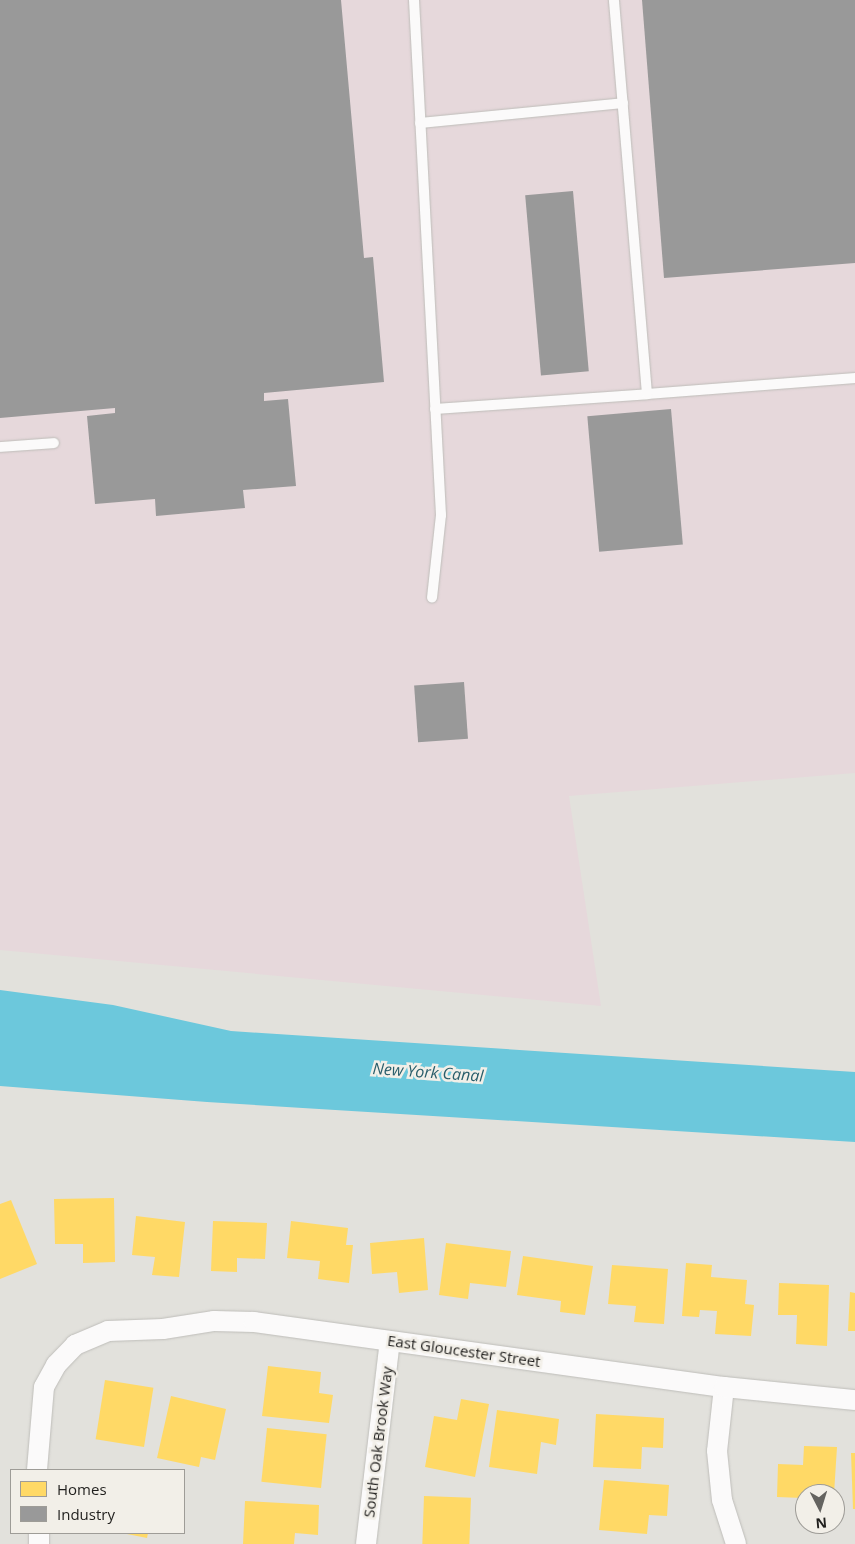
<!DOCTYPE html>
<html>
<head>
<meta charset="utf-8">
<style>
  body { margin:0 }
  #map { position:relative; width:855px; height:1544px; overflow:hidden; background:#e2e1dc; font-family:"Open Sans",sans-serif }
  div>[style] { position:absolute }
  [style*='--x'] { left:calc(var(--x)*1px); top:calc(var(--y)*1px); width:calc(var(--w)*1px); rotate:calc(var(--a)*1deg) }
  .industrial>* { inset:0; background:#e6d8db }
  .water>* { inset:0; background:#6cc8dc }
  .homes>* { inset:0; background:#ffd966; transform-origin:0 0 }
  .industry>* { inset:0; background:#999; transform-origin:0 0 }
  .roads { filter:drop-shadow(0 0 1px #bebdb9) drop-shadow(0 0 1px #bebdb9) }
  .lane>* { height:10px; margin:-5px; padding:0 5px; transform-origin:5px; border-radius:5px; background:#fbfafa }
  .street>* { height:20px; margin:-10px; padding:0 10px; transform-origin:10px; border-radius:10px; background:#fbfafa }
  span { translate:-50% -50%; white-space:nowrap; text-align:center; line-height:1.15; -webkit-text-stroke:5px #f2efe8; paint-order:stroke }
  .street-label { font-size:15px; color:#201f1d }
  .water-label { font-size:16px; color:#295e6b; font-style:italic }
  .legend { position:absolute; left:10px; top:1469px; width:175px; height:65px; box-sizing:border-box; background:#f2efe8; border:1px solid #9e9c97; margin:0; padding:6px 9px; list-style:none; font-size:15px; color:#201f1d }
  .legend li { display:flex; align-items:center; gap:10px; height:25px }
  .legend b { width:25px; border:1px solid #9e9c97 }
  .north { position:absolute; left:795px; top:1484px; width:50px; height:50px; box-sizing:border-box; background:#f2efe8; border:1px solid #9e9c97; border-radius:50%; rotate:175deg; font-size:14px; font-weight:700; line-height:20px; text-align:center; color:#201f1d }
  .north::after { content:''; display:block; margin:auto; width:18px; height:22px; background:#646360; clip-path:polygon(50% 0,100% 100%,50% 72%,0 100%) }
</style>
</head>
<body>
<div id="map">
  <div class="industrial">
    <i style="clip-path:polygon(0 0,855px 0,855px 773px,569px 796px,601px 1006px,0 950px)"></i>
  </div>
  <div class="water">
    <i style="clip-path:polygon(0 990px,113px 1005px,231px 1031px,855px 1072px,855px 1142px,207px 1102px,0 1086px)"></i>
  </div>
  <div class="homes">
    <i style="clip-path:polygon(114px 1198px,115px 1262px,83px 1263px,83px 1244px,55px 1244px,54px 1199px)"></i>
    <i style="clip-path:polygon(11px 1200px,37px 1264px,0 1279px,0 1204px)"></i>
    <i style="clip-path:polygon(136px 1216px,185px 1222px,179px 1277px,152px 1275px,155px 1257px,132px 1255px)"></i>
    <i style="clip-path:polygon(213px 1221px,267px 1223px,265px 1259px,237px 1258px,237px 1272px,211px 1271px)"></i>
    <i style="clip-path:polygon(291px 1221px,348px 1228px,346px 1245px,353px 1245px,349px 1283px,318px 1279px,320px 1261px,287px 1258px)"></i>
    <i style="clip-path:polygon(424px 1238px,428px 1290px,399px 1293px,397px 1272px,372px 1274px,370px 1243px)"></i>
    <i style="clip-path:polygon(446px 1243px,511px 1251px,506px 1287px,470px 1283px,468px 1299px,439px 1295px)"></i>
    <i style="clip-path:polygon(523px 1256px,593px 1266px,585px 1315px,560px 1312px,561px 1301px,517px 1295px)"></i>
    <i style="clip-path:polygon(686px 1263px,712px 1265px,711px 1277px,747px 1280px,745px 1304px,754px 1305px,751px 1336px,715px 1334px,717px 1311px,700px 1310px,699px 1317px,682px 1316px)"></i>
    <i style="clip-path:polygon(612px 1265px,668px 1269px,664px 1324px,634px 1322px,636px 1306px,608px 1304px)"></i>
    <i style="clip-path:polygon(779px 1283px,829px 1285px,827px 1346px,796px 1344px,797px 1315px,778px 1315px)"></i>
    <i style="clip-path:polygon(850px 1292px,855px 1293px,855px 1331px,848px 1331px)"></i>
    <i style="clip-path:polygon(268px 1366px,321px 1372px,319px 1393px,333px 1395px,329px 1423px,262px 1416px)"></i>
    <i style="left:105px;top:1380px;width:49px;height:60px;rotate:9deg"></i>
    <i style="clip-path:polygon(171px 1396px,226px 1409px,215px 1460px,201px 1457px,199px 1467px,157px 1458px)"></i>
    <i style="clip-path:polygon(461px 1399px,489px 1404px,475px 1477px,425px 1467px,434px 1416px,457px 1420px)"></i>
    <i style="clip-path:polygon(497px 1410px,559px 1419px,556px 1445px,541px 1442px,537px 1474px,489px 1467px)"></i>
    <i style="clip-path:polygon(596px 1414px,664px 1418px,663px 1448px,642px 1447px,641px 1469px,593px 1467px)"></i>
    <i style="left:267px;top:1428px;width:60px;height:54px;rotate:6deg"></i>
    <i style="clip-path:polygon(804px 1446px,837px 1447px,834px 1494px,805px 1494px,805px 1506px,802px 1506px,803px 1498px,777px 1497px,778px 1464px,803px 1465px)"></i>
    <i style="clip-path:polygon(851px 1453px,855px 1453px,855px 1509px,853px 1509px)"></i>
    <i style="clip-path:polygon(604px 1480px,669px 1485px,667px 1516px,649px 1515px,647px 1534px,599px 1530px)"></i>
    <i style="left:424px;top:1496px;width:47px;height:48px;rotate:2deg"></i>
    <i style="clip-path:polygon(245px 1501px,319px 1505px,318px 1535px,295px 1533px,294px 1544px,243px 1544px)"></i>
    <i style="clip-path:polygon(122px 1533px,148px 1533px,147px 1538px)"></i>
  </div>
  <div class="industry">
    <i style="clip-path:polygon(0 0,341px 0,364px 258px,373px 257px,384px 382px,264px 393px,264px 401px,288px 399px,296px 486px,243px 490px,245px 508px,156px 516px,155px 499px,95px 504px,87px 416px,115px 413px,115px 408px,0 418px)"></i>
    <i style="clip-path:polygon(642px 0,855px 0,855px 263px,664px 278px)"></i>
    <i style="left:573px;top:191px;width:181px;height:48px;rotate:85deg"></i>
    <i style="left:671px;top:409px;width:136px;height:84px;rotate:85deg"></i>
    <i style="left:464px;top:682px;width:57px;height:50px;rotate:86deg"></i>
  </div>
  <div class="roads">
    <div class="lane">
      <i style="--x:414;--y:0;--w:516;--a:87"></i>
      <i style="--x:441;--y:515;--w:83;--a:96.2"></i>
      <i style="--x:420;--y:123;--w:204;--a:-5.6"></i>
      <i style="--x:647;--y:394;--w:209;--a:-4.4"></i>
      <i style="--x:435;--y:409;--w:213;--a:-4"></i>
      <i style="--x:647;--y:394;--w:395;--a:-94.8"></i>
      <i style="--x:0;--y:447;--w:54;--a:-4.2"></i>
    </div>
    <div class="street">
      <i style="--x:724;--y:1387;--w:64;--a:96.2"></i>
      <i style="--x:717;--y:1451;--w:49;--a:84.2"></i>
      <i style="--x:722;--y:1500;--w:46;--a:72.3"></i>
      <i style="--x:37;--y:1470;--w:83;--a:-85.2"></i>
      <i style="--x:44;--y:1387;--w:25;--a:-61"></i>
      <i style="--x:56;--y:1365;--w:28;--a:-46"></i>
      <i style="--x:75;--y:1345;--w:36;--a:-23"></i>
      <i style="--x:108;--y:1331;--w:55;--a:-2.1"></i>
      <i style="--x:163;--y:1329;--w:52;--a:-8.9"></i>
      <i style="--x:214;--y:1321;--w:40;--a:1.4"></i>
      <i style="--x:254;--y:1322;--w:474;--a:7.9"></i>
      <i style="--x:724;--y:1387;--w:132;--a:5.7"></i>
      <i style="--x:39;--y:1533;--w:11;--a:90"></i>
      <i style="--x:366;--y:1544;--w:204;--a:-83.3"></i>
    </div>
  </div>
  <div class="street-label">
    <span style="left:464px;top:1351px;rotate:8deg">East Gloucester Street</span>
    <span style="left:378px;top:1442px;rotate:-83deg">South Oak Brook Way</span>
  </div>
  <div class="water-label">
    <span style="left:428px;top:1072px;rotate:4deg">New York Canal</span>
  </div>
  <ul class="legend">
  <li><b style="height:14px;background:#ffd966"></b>Homes</li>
  <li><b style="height:14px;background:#999"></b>Industry</li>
  </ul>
  <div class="north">N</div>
</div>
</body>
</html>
